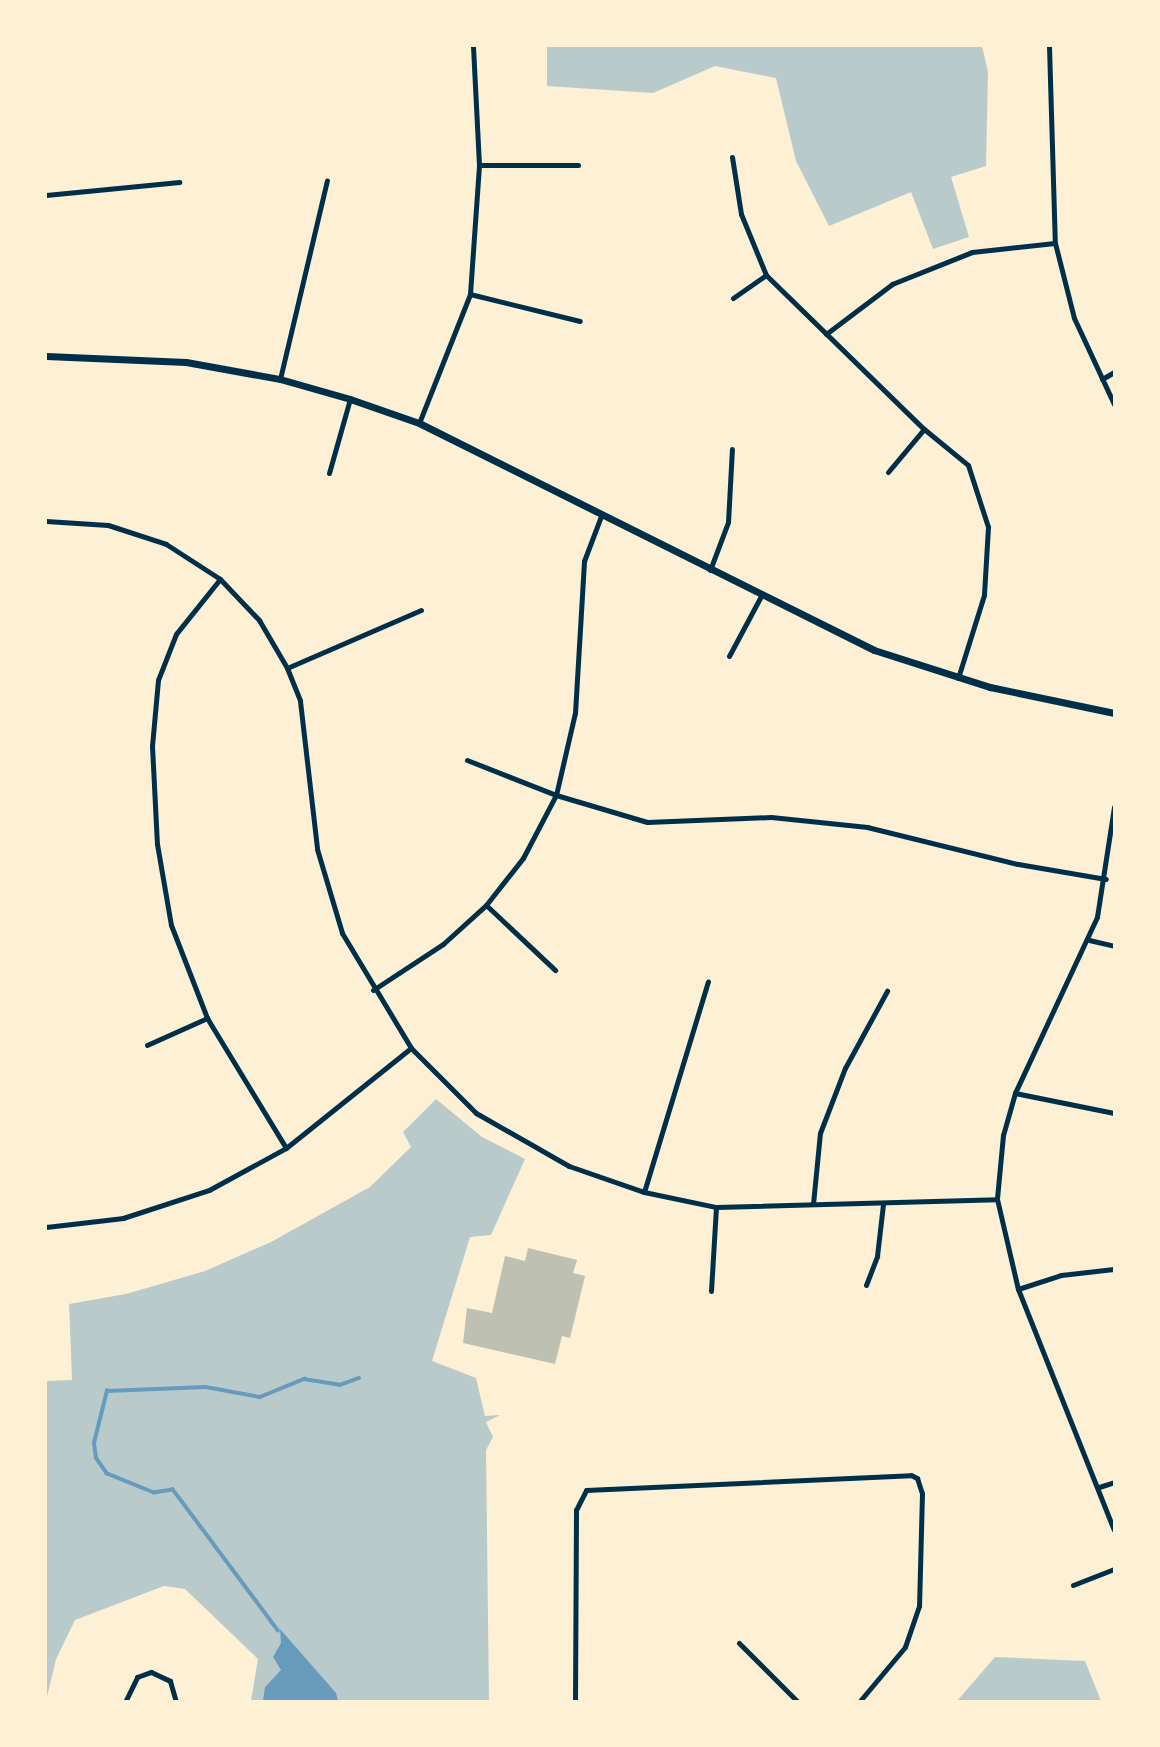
<!DOCTYPE html>
<html>
<head>
<meta charset="utf-8">
<style>
  body { margin:0 }
  #map { position:relative; width:1160px; height:1747px; overflow:hidden; background:#fdf0d5; font-family:"Open Sans",sans-serif }
  div>[style] { position:absolute }
  [style*='--x'] { left:calc(var(--x)*1px); top:calc(var(--y)*1px); width:calc(var(--w)*1px); rotate:calc(var(--a)*1deg) }
  .green>* { inset:0; background:#b9caca }
  .water>* { inset:0; background:#669bbc }
  .stream>* { height:3.5px; margin:-1.75px; padding:0 1.75px; transform-origin:1.75px; border-radius:1.75px; background:#669bbc }
  .building>* { inset:0; background:#bec0b2 }
  .minor>* { height:5px; margin:-2.5px; padding:0 2.5px; transform-origin:2.5px; border-radius:2.5px; background:#003049 }
  .tertiary>* { height:7px; margin:-3.5px; padding:0 3.5px; transform-origin:3.5px; border-radius:3.5px; background:#003049 }
  span { translate:-50% -50%; white-space:nowrap; text-align:center; line-height:1.15; -webkit-text-stroke:5px #fdf0d5; paint-order:stroke }
  .frame { position:absolute; inset:0; border:47px solid #fdf0d5; pointer-events:none }
</style>
</head>
<body>
<div id="map">
  <div class="green">
    <i style="clip-path:polygon(547px 46px,982px 46px,988px 72px,986px 166px,951px 177px,969px 237px,933px 249px,911px 192px,829px 226px,796px 161px,776px 78px,715px 66px,653px 93px,547px 86px)"></i>
    <i style="clip-path:polygon(436px 1099px,482px 1137px,525px 1159px,491px 1235px,470px 1237px,432px 1361px,476px 1378px,485px 1416px,500px 1415px,486px 1422px,493px 1437px,486px 1450px,489px 1701px,251px 1701px,258px 1659px,185px 1589px,164px 1586px,75px 1620px,56px 1659px,46px 1701px,46px 1381px,72px 1380px,69px 1304px,126px 1294px,205px 1271px,271px 1242px,370px 1187px,411px 1147px,403px 1132px)"></i>
    <i style="clip-path:polygon(995px 1657px,1085px 1661px,1101px 1701px,957px 1701px)"></i>
  </div>
  <div class="water">
    <i style="clip-path:polygon(280px 1629px,336px 1693px,338px 1701px,263px 1701px,265px 1687px,281px 1670px,273px 1657px,281px 1643px)"></i>
  </div>
  <div class="stream">
    <i style="--x:278;--y:1631;--w:176;--a:-126.7"></i>
    <i style="--x:173;--y:1490;--w:19;--a:171"></i>
    <i style="--x:154;--y:1493;--w:51;--a:-158"></i>
    <i style="--x:107;--y:1474;--w:19;--a:-125"></i>
    <i style="--x:96;--y:1458;--w:15;--a:-98"></i>
    <i style="--x:94;--y:1443;--w:54;--a:-76"></i>
    <i style="--x:107;--y:1391;--w:99;--a:-2.3"></i>
    <i style="--x:206;--y:1387;--w:55;--a:10.5"></i>
    <i style="--x:260;--y:1397;--w:48;--a:-22.2"></i>
    <i style="--x:304;--y:1379;--w:36;--a:9"></i>
    <i style="--x:340;--y:1385;--w:20;--a:-20"></i>
  </div>
  <div class="building">
    <i style="clip-path:polygon(528px 1248px,577px 1260px,573px 1273px,585px 1276px,570px 1338px,562px 1336px,555px 1364px,463px 1343px,467px 1308px,492px 1313px,505px 1256px,525px 1261px)"></i>
  </div>
  <div class="minor">
    <i style="--x:1049;--y:46;--w:197;--a:88.3"></i>
    <i style="--x:1055;--y:243;--w:77;--a:75.8"></i>
    <i style="--x:1074;--y:318;--w:95;--a:65.1"></i>
    <i style="--x:732;--y:157;--w:58;--a:81"></i>
    <i style="--x:741;--y:214;--w:66;--a:67.7"></i>
    <i style="--x:766;--y:275;--w:221;--a:44.3"></i>
    <i style="--x:924;--y:429;--w:57;--a:39.3"></i>
    <i style="--x:968;--y:465;--w:65;--a:72.1"></i>
    <i style="--x:988;--y:527;--w:68;--a:93.4"></i>
    <i style="--x:984;--y:595;--w:87;--a:107.4"></i>
    <i style="--x:479;--y:165;--w:99;--a:0"></i>
    <i style="--x:46;--y:195;--w:134;--a:-5.6"></i>
    <i style="--x:470;--y:294;--w:113;--a:13.8"></i>
    <i style="--x:733;--y:298;--w:40;--a:-34.9"></i>
    <i style="--x:826;--y:334;--w:83;--a:-37.1"></i>
    <i style="--x:892;--y:284;--w:86;--a:-21.8"></i>
    <i style="--x:972;--y:252;--w:83;--a:-6.2"></i>
    <i style="--x:280;--y:379;--w:204;--a:-76.7"></i>
    <i style="--x:1102;--y:379;--w:14;--a:-30"></i>
    <i style="--x:419;--y:423;--w:139;--a:-68.4"></i>
    <i style="--x:470;--y:294;--w:129;--a:-86"></i>
    <i style="--x:479;--y:165;--w:119;--a:-92.9"></i>
    <i style="--x:888;--y:472;--w:56;--a:-50.1"></i>
    <i style="--x:329;--y:473;--w:77;--a:-74.2"></i>
    <i style="--x:46;--y:521;--w:62;--a:3.7"></i>
    <i style="--x:108;--y:525;--w:61;--a:18.1"></i>
    <i style="--x:166;--y:544;--w:64;--a:32.9"></i>
    <i style="--x:220;--y:579;--w:57;--a:46.4"></i>
    <i style="--x:259;--y:620;--w:56;--a:59.7"></i>
    <i style="--x:287;--y:668;--w:35;--a:68"></i>
    <i style="--x:300;--y:701;--w:149;--a:83.4"></i>
    <i style="--x:317;--y:849;--w:88;--a:73.4"></i>
    <i style="--x:342;--y:933;--w:134;--a:59"></i>
    <i style="--x:411;--y:1048;--w:92;--a:45"></i>
    <i style="--x:476;--y:1113;--w:107;--a:29.7"></i>
    <i style="--x:569;--y:1166;--w:79;--a:19.1"></i>
    <i style="--x:644;--y:1192;--w:74;--a:11.8"></i>
    <i style="--x:716;--y:1207;--w:281;--a:-1.6"></i>
    <i style="--x:710;--y:570;--w:51;--a:-69.4"></i>
    <i style="--x:728;--y:522;--w:73;--a:-86.9"></i>
    <i style="--x:220;--y:579;--w:70;--a:128.7"></i>
    <i style="--x:176;--y:634;--w:49;--a:111.4"></i>
    <i style="--x:158;--y:680;--w:66;--a:95.2"></i>
    <i style="--x:152;--y:746;--w:98;--a:87.1"></i>
    <i style="--x:157;--y:844;--w:82;--a:80.2"></i>
    <i style="--x:171;--y:925;--w:100;--a:68.8"></i>
    <i style="--x:207;--y:1018;--w:152;--a:58.7"></i>
    <i style="--x:729;--y:656;--w:68;--a:-61.9"></i>
    <i style="--x:287;--y:668;--w:146;--a:-23.4"></i>
    <i style="--x:467;--y:760;--w:96;--a:21.5"></i>
    <i style="--x:556;--y:795;--w:95;--a:16.5"></i>
    <i style="--x:647;--y:822;--w:124;--a:-2.3"></i>
    <i style="--x:771;--y:817;--w:97;--a:5.9"></i>
    <i style="--x:867;--y:827;--w:155;--a:13.8"></i>
    <i style="--x:1018;--y:864;--w:89;--a:9.7"></i>
    <i style="--x:1114;--y:807;--w:111;--a:98.8"></i>
    <i style="--x:1097;--y:917;--w:194;--a:115"></i>
    <i style="--x:1015;--y:1093;--w:44;--a:105.9"></i>
    <i style="--x:1003;--y:1135;--w:64;--a:95.4"></i>
    <i style="--x:997;--y:1199;--w:92;--a:76.9"></i>
    <i style="--x:1018;--y:1289;--w:259;--a:68.3"></i>
    <i style="--x:486;--y:905;--w:95;--a:43.3"></i>
    <i style="--x:1089;--y:940;--w:26;--a:13"></i>
    <i style="--x:373;--y:990;--w:84;--a:-33.3"></i>
    <i style="--x:443;--y:944;--w:58;--a:-42.2"></i>
    <i style="--x:486;--y:905;--w:60;--a:-51.8"></i>
    <i style="--x:523;--y:858;--w:71;--a:-62.4"></i>
    <i style="--x:556;--y:795;--w:84;--a:-77"></i>
    <i style="--x:575;--y:713;--w:152;--a:-86.6"></i>
    <i style="--x:584;--y:561;--w:48;--a:-69.3"></i>
    <i style="--x:147;--y:1045;--w:66;--a:-24.2"></i>
    <i style="--x:1015;--y:1093;--w:101;--a:11.4"></i>
    <i style="--x:644;--y:1192;--w:220;--a:-73.1"></i>
    <i style="--x:813;--y:1204;--w:71;--a:-84.4"></i>
    <i style="--x:820;--y:1133;--w:70;--a:-69"></i>
    <i style="--x:845;--y:1068;--w:88;--a:-61.4"></i>
    <i style="--x:46;--y:1227;--w:78;--a:-6.7"></i>
    <i style="--x:123;--y:1218;--w:90;--a:-18"></i>
    <i style="--x:209;--y:1190;--w:88;--a:-28.6"></i>
    <i style="--x:286;--y:1148;--w:160;--a:-38.7"></i>
    <i style="--x:866;--y:1285;--w:31;--a:-69"></i>
    <i style="--x:877;--y:1256;--w:52;--a:-83.4"></i>
    <i style="--x:1018;--y:1289;--w:45;--a:-18"></i>
    <i style="--x:1061;--y:1275;--w:53;--a:-6.5"></i>
    <i style="--x:711;--y:1291;--w:84;--a:-86.6"></i>
    <i style="--x:1099;--y:1487;--w:16;--a:-18"></i>
    <i style="--x:1073;--y:1585;--w:44;--a:-21.3"></i>
    <i style="--x:739;--y:1643;--w:83;--a:45"></i>
    <i style="--x:125;--y:1702;--w:28;--a:-64"></i>
    <i style="--x:137;--y:1677;--w:15;--a:-20"></i>
    <i style="--x:151;--y:1672;--w:21;--a:25"></i>
    <i style="--x:170;--y:1681;--w:22;--a:74"></i>
    <i style="--x:575;--y:1702;--w:192;--a:-89.7"></i>
    <i style="--x:576;--y:1510;--w:22;--a:-63"></i>
    <i style="--x:586;--y:1490;--w:325;--a:-2.6"></i>
    <i style="--x:911;--y:1475;--w:7;--a:27"></i>
    <i style="--x:917;--y:1478;--w:16;--a:72"></i>
    <i style="--x:922;--y:1493;--w:113;--a:91.5"></i>
    <i style="--x:919;--y:1606;--w:43;--a:108.9"></i>
    <i style="--x:905;--y:1647;--w:72;--a:129.9"></i>
  </div>
  <div class="tertiary">
    <i style="--x:46;--y:356;--w:140;--a:2.5"></i>
    <i style="--x:186;--y:362;--w:96;--a:10.3"></i>
    <i style="--x:280;--y:379;--w:73;--a:15.9"></i>
    <i style="--x:350;--y:399;--w:73;--a:19.2"></i>
    <i style="--x:419;--y:423;--w:508;--a:26.51"></i>
    <i style="--x:874;--y:650;--w:122;--a:17.7"></i>
    <i style="--x:990;--y:687;--w:127;--a:11.8"></i>
  </div>
  <div class="frame"></div>
</div>
</body>
</html>
